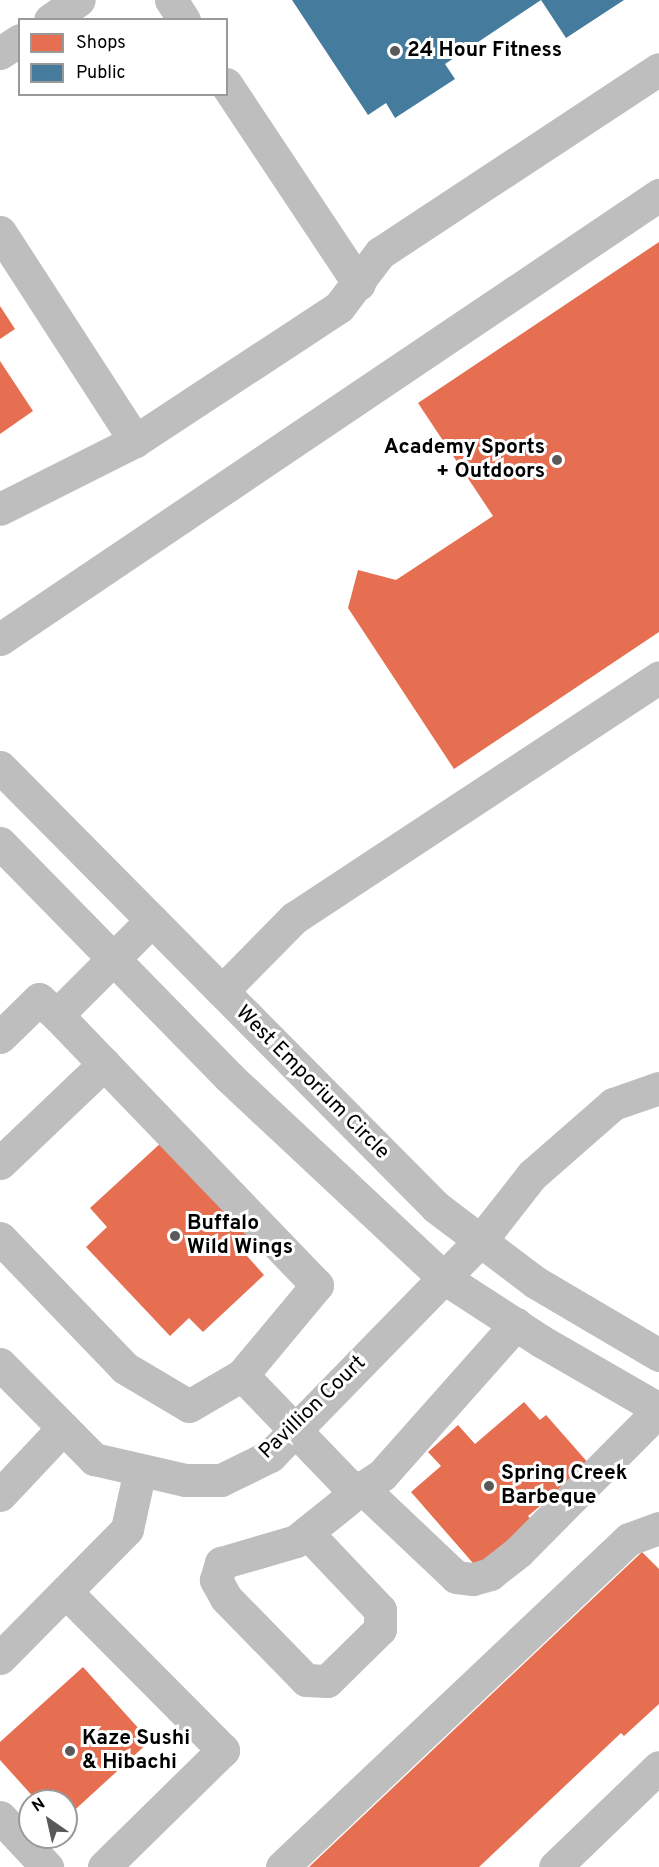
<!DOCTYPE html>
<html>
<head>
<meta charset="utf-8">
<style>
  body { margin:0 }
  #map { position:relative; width:659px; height:1867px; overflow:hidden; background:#fff; font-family:Overpass,sans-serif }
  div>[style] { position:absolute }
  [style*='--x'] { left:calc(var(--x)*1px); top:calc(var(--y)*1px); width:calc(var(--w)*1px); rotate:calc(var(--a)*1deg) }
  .shops>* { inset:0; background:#e76f51 }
  .public>* { inset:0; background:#457b9d }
  .minor>* { height:33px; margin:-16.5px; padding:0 16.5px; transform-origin:16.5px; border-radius:16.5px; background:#bebebe }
  .dots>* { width:16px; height:16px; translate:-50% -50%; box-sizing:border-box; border:3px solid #fff; border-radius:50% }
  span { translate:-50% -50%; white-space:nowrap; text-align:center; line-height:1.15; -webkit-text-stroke:6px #fff; paint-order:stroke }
  .poi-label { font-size:21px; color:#000; font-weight:700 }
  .left { translate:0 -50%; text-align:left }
  .right { translate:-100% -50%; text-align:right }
  .street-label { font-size:21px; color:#000 }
  .legend { position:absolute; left:18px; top:18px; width:210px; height:78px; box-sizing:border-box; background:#fff; border:2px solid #999; margin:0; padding:8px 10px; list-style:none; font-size:18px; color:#000 }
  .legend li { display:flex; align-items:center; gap:12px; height:30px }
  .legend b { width:30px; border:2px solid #999 }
  .north { position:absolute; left:18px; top:1789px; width:60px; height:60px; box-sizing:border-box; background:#fff; border:2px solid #999; border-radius:50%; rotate:326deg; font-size:16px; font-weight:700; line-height:24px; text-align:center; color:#000 }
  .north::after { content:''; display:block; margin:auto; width:21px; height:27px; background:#595959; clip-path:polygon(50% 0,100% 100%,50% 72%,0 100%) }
</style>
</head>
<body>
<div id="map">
  <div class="shops">
    <i style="clip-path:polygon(659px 242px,659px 632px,454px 769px,348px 608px,358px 570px,396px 580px,493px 516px,418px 403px)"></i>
    <i style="clip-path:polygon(0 306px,15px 329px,0 339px)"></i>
    <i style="clip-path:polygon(0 361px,33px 411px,0 434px)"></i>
    <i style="clip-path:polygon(163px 1141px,260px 1244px,247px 1256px,264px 1275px,203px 1332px,189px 1318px,170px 1336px,86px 1247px,107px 1227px,90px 1208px)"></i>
    <i style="clip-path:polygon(524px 1402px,540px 1420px,546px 1415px,590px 1465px,528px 1516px,536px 1525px,479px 1570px,411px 1492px,441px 1466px,428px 1452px,458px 1425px,475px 1444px)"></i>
    <i style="clip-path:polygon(642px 1552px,659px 1569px,659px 1704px,624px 1736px,621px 1733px,479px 1867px,309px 1867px)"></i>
    <i style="clip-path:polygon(83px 1667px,150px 1741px,66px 1818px,66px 1801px,37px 1801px,0 1760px,0 1742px)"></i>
  </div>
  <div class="public">
    <i style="clip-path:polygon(292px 0,624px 0,566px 38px,541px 0,445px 64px,455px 79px,395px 118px,386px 103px,368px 115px)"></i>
  </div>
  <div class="minor">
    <i style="--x:171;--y:0;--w:24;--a:57"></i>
    <i style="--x:50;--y:20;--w:35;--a:-35"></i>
    <i style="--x:0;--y:53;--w:24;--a:-33"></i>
    <i style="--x:226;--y:84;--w:240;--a:56.4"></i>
    <i style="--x:0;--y:232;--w:249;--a:57.1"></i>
    <i style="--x:135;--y:441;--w:151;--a:153.3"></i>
    <i style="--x:135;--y:441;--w:244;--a:-33.3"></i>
    <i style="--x:339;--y:307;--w:68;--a:-52.8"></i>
    <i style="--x:380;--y:253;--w:334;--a:-33.4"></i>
    <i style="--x:0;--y:639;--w:795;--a:-33.97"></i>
    <i style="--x:0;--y:767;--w:619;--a:45.26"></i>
    <i style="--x:436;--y:1207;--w:124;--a:37.1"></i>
    <i style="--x:535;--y:1282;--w:144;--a:30.5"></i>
    <i style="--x:0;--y:843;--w:327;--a:45.6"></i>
    <i style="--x:229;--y:1077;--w:294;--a:43.1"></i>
    <i style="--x:444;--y:1278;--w:116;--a:33"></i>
    <i style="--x:541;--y:1341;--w:136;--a:30"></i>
    <i style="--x:222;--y:991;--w:103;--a:-45.4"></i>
    <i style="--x:294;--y:918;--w:437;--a:-33.4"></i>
    <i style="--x:57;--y:1015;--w:375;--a:46.1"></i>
    <i style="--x:317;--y:1285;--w:117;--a:129.8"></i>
    <i style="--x:0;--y:1037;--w:54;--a:-44.3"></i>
    <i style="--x:39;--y:999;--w:24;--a:42"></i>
    <i style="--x:57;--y:1015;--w:134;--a:-45"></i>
    <i style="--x:0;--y:1163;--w:144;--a:-43.6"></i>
    <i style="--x:0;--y:1238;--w:180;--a:46.1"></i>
    <i style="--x:125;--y:1368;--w:74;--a:30.7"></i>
    <i style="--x:189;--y:1406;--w:61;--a:-30.3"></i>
    <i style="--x:242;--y:1375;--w:154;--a:46.1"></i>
    <i style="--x:349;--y:1486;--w:13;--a:9"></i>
    <i style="--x:362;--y:1488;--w:24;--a:-33"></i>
    <i style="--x:382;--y:1475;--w:202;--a:-48.4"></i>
    <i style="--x:0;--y:1364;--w:134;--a:45.3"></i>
    <i style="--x:94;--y:1459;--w:93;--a:13"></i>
    <i style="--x:185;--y:1480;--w:36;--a:0"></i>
    <i style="--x:221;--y:1480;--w:55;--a:-26.1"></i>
    <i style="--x:270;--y:1456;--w:302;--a:-45.7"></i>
    <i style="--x:481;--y:1240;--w:83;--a:-51.9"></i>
    <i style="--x:532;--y:1175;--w:108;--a:-41.2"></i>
    <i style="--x:613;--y:1104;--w:49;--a:-19.2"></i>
    <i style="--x:0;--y:1495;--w:92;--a:-46.8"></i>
    <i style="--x:307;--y:1533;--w:106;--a:46.5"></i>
    <i style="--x:380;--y:1610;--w:19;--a:90"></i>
    <i style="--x:380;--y:1629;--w:74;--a:135.5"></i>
    <i style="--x:327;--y:1681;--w:21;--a:-177"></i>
    <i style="--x:306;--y:1680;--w:115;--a:-134.3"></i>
    <i style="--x:226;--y:1598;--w:21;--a:-119"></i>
    <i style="--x:216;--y:1580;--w:18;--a:-74"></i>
    <i style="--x:221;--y:1563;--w:78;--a:-16.3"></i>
    <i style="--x:296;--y:1541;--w:85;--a:-38.8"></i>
    <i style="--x:362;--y:1488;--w:129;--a:43.4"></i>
    <i style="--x:456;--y:1577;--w:17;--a:7"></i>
    <i style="--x:473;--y:1579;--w:18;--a:-16"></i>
    <i style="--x:490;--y:1574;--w:37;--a:-38"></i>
    <i style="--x:519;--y:1551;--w:199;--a:-45.2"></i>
    <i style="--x:66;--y:1592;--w:223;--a:45.2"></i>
    <i style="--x:223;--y:1750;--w:167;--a:135.5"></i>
    <i style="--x:0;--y:1658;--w:181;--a:-45.4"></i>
    <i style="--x:127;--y:1529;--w:60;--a:-77.6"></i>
    <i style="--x:0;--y:1817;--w:69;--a:46.8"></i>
    <i style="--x:282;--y:1867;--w:477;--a:-43.4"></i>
    <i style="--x:629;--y:1539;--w:32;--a:-20"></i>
    <i style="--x:555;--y:1867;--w:144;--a:-43.9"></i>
  </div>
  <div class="dots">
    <i style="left:395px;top:51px;background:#595959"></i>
    <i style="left:557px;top:460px;background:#595959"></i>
    <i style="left:175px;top:1236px;background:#595959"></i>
    <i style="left:489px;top:1486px;background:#595959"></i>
    <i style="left:70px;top:1751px;background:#595959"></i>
  </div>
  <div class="poi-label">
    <span class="left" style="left:407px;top:51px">24 Hour Fitness</span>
    <span class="right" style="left:545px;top:460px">Academy Sports<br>+ Outdoors</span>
    <span class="left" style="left:187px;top:1236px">Buffalo<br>Wild Wings</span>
    <span class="left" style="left:501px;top:1486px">Spring Creek<br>Barbeque</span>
    <span class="left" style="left:82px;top:1751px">Kaze Sushi<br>&amp; Hibachi</span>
  </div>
  <div class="street-label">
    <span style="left:312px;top:1083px;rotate:45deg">West Emporium Circle</span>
    <span style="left:313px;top:1408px;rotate:-44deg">Pavillion Court</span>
  </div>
  <ul class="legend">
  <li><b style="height:16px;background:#e76f51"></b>Shops</li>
  <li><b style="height:16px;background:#457b9d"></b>Public</li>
  </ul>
  <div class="north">N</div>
</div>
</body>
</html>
